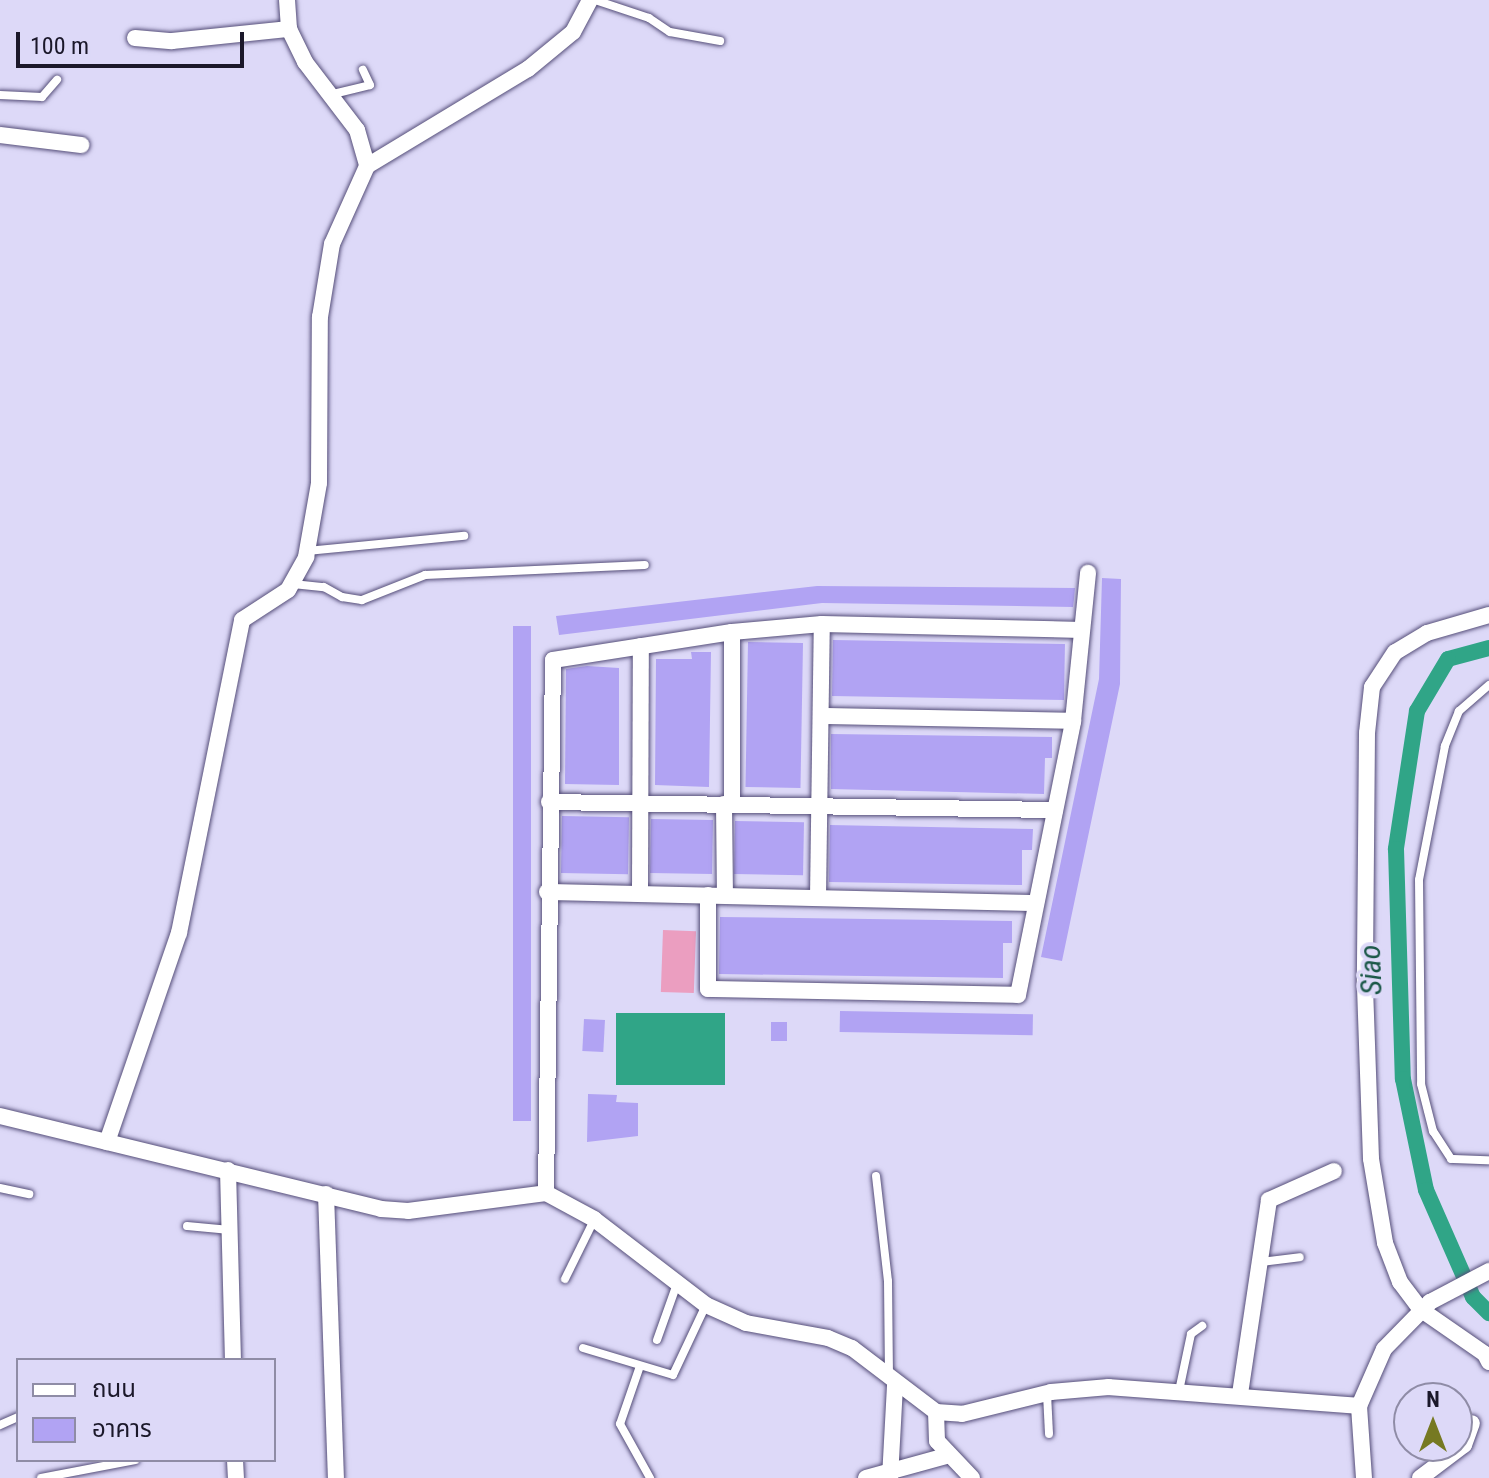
<!DOCTYPE html>
<html>
<head>
<meta charset="utf-8">
<style>
  body { margin:0 }
  #map { position:relative; width:1489px; height:1478px; overflow:hidden; background:#ddd9f8; font-family:"Roboto Condensed","Noto Sans Thai",sans-serif }
  div>[style] { position:absolute }
  [style*='--x'] { left:calc(var(--x)*1px); top:calc(var(--y)*1px); width:calc(var(--w)*1px); rotate:calc(var(--a)*1deg) }
  .green>* { inset:0; background:#eb9ec0; transform-origin:0 0 }
  .water>* { inset:0; background:#30a587; transform-origin:0 0 }
  .canal>* { height:16px; margin:-8px; padding:0 8px; transform-origin:8px; border-radius:8px; background:#30a587 }
  .building>* { inset:0; background:#b1a3f3; transform-origin:0 0 }
  .roads { filter:drop-shadow(0 0 2px #554e79) drop-shadow(0 0 2px #554e79) }
  .service>* { height:8px; margin:-4px; padding:0 4px; transform-origin:4px; border-radius:4px; background:#fff }
  .minor>* { height:16px; margin:-8px; padding:0 8px; transform-origin:8px; border-radius:8px; background:#fff }
  span { translate:-50% -50%; white-space:nowrap; text-align:center; line-height:1.15; -webkit-text-stroke:8px #ddd9f8; paint-order:stroke }
  .water-label { font-size:30px; color:#1a5747; font-style:italic }
  .legend { position:absolute; left:16px; top:1358px; width:260px; height:104px; box-sizing:border-box; background:#ddd9f8; border:2px solid #8f8ca6; margin:0; padding:10px 14px; list-style:none; font-size:24px; color:#1b182a }
  .legend li { display:flex; align-items:center; gap:16px; height:40px }
  .legend b { width:40px; border:2px solid #8f8ca6 }
  .north { position:absolute; left:1393px; top:1382px; width:80px; height:80px; box-sizing:border-box; background:#ddd9f8; border:2px solid #8f8ca6; border-radius:50%; rotate:0deg; font-size:22px; font-weight:700; line-height:32px; text-align:center; color:#1b182a }
  .north::after { content:''; display:block; margin:auto; width:28px; height:36px; background:#767922; clip-path:polygon(50% 0,100% 100%,50% 72%,0 100%) }
  .scale { position:absolute; left:16px; top:32px; width:228px; height:36px; box-sizing:border-box; border:4px solid #1b182a; border-top:0; padding-left:10px; font-size:24px; line-height:28px; white-space:nowrap; color:#1b182a; -webkit-text-stroke:6px #ddd9f8; paint-order:stroke }
</style>
</head>
<body>
<div id="map">
  <div class="green">
    <i style="left:663px;top:930px;width:33px;height:62px;rotate:2deg"></i>
  </div>
  <div class="water">
    <i style="left:616px;top:1013px;width:109px;height:72px"></i>
  </div>
  <div class="canal">
    <i style="--x:1489;--y:648;--w:42;--a:165"></i>
    <i style="--x:1448;--y:659;--w:61;--a:120.8"></i>
    <i style="--x:1417;--y:711;--w:140;--a:98.7"></i>
    <i style="--x:1396;--y:849;--w:230;--a:88.3"></i>
    <i style="--x:1403;--y:1079;--w:113;--a:78.3"></i>
    <i style="--x:1426;--y:1190;--w:117;--a:66.3"></i>
    <i style="--x:1473;--y:1297;--w:23;--a:45"></i>
  </div>
  <div class="building">
    <i style="clip-path:polygon(1102px 578px,1121px 579px,1120px 684px,1062px 961px,1041px 957px,1099px 679px)"></i>
    <i style="clip-path:polygon(817px 586px,1075px 588px,1074px 599px,1073px 607px,822px 603px,559px 635px,556px 616px)"></i>
    <i style="left:513px;top:626px;width:18px;height:495px"></i>
    <i style="left:833px;top:640px;width:232px;height:56px;rotate:1deg"></i>
    <i style="left:803px;top:643px;width:145px;height:55px;rotate:91deg"></i>
    <i style="clip-path:polygon(691px 652px,711px 652px,709px 787px,655px 785px,656px 659px,692px 659px)"></i>
    <i style="clip-path:polygon(587px 666px,619px 668px,619px 785px,565px 784px,566px 669px)"></i>
    <i style="clip-path:polygon(831px 734px,1052px 737px,1052px 758px,1045px 758px,1044px 794px,831px 789px)"></i>
    <i style="left:562px;top:816px;width:67px;height:57px;rotate:1deg"></i>
    <i style="left:651px;top:819px;width:62px;height:54px;rotate:1deg"></i>
    <i style="left:735px;top:821px;width:69px;height:53px;rotate:1deg"></i>
    <i style="clip-path:polygon(830px 825px,1033px 829px,1032px 850px,1022px 850px,1022px 885px,829px 882px)"></i>
    <i style="clip-path:polygon(720px 917px,1012px 921px,1012px 943px,1003px 943px,1003px 978px,719px 974px)"></i>
    <i style="left:840px;top:1011px;width:193px;height:21px;rotate:1deg"></i>
    <i style="left:584px;top:1019px;width:21px;height:32px;rotate:3deg"></i>
    <i style="left:771px;top:1022px;width:16px;height:19px"></i>
    <i style="clip-path:polygon(588px 1094px,617px 1095px,616px 1102px,638px 1103px,638px 1136px,587px 1142px)"></i>
  </div>
  <div class="roads">
    <div class="service">
      <i style="--x:595;--y:0;--w:57;--a:18.4"></i>
      <i style="--x:649;--y:18;--w:25;--a:34"></i>
      <i style="--x:670;--y:32;--w:51;--a:10.2"></i>
      <i style="--x:0;--y:95;--w:42;--a:2.7"></i>
      <i style="--x:42;--y:97;--w:23;--a:-49"></i>
      <i style="--x:329;--y:95;--w:42;--a:-13.7"></i>
      <i style="--x:370;--y:85;--w:17;--a:-115"></i>
      <i style="--x:307;--y:551;--w:158;--a:-5.5"></i>
      <i style="--x:293;--y:584;--w:31;--a:6"></i>
      <i style="--x:324;--y:587;--w:21;--a:29"></i>
      <i style="--x:342;--y:597;--w:20;--a:9"></i>
      <i style="--x:362;--y:600;--w:68;--a:-21.6"></i>
      <i style="--x:425;--y:575;--w:220;--a:-2.6"></i>
      <i style="--x:1489;--y:685;--w:40;--a:139"></i>
      <i style="--x:1459;--y:711;--w:38;--a:112"></i>
      <i style="--x:1445;--y:746;--w:136;--a:101"></i>
      <i style="--x:1419;--y:880;--w:204;--a:89.4"></i>
      <i style="--x:1421;--y:1084;--w:49;--a:75.7"></i>
      <i style="--x:1433;--y:1131;--w:33;--a:57"></i>
      <i style="--x:1451;--y:1159;--w:38;--a:2"></i>
      <i style="--x:876;--y:1176;--w:106;--a:83.5"></i>
      <i style="--x:888;--y:1281;--w:93;--a:89.4"></i>
      <i style="--x:0;--y:1188;--w:30;--a:12"></i>
      <i style="--x:187;--y:1226;--w:43;--a:5.3"></i>
      <i style="--x:1261;--y:1262;--w:39;--a:-7"></i>
      <i style="--x:565;--y:1279;--w:66;--a:-63.8"></i>
      <i style="--x:657;--y:1340;--w:63;--a:-70.4"></i>
      <i style="--x:583;--y:1348;--w:94;--a:16.7"></i>
      <i style="--x:673;--y:1375;--w:77;--a:-64.8"></i>
      <i style="--x:640;--y:1366;--w:61;--a:109"></i>
      <i style="--x:620;--y:1424;--w:62;--a:60.9"></i>
      <i style="--x:1179;--y:1391;--w:58;--a:-78.1"></i>
      <i style="--x:1191;--y:1334;--w:14;--a:-36"></i>
      <i style="--x:1047;--y:1394;--w:40;--a:87.1"></i>
      <i style="--x:0;--y:1425;--w:20;--a:-24"></i>
      <i style="--x:41;--y:1478;--w:96;--a:-10.8"></i>
    </div>
    <div class="minor">
      <i style="--x:287;--y:0;--w:29;--a:86"></i>
      <i style="--x:289;--y:29;--w:37;--a:64"></i>
      <i style="--x:305;--y:62;--w:86;--a:52.6"></i>
      <i style="--x:357;--y:130;--w:37;--a:74"></i>
      <i style="--x:135;--y:38;--w:37;--a:5"></i>
      <i style="--x:172;--y:41;--w:118;--a:-5.9"></i>
      <i style="--x:0;--y:135;--w:82;--a:7"></i>
      <i style="--x:1489;--y:615;--w:65;--a:163.8"></i>
      <i style="--x:1427;--y:633;--w:37;--a:149"></i>
      <i style="--x:1395;--y:652;--w:42;--a:123.3"></i>
      <i style="--x:1372;--y:687;--w:46;--a:96.2"></i>
      <i style="--x:1367;--y:733;--w:254;--a:90.5"></i>
      <i style="--x:1365;--y:987;--w:172;--a:88"></i>
      <i style="--x:1371;--y:1159;--w:85;--a:80.5"></i>
      <i style="--x:1385;--y:1243;--w:42;--a:69"></i>
      <i style="--x:1400;--y:1282;--w:34;--a:53"></i>
      <i style="--x:1420;--y:1309;--w:79;--a:34.7"></i>
      <i style="--x:1485;--y:1354;--w:9;--a:63"></i>
      <i style="--x:822;--y:716;--w:251;--a:1.1"></i>
      <i style="--x:549;--y:802;--w:506;--a:0.91"></i>
      <i style="--x:724;--y:804;--w:91;--a:89.4"></i>
      <i style="--x:732;--y:804;--w:172;--a:-90"></i>
      <i style="--x:547;--y:892;--w:487;--a:1.3"></i>
      <i style="--x:640;--y:893;--w:247;--a:-89.8"></i>
      <i style="--x:708;--y:895;--w:94;--a:90"></i>
      <i style="--x:708;--y:989;--w:310;--a:1.1"></i>
      <i style="--x:1018;--y:995;--w:279;--a:-78.6"></i>
      <i style="--x:1073;--y:721;--w:149;--a:-84.2"></i>
      <i style="--x:818;--y:897;--w:273;--a:-89.2"></i>
      <i style="--x:0;--y:1116;--w:392;--a:13.7"></i>
      <i style="--x:381;--y:1209;--w:27;--a:4"></i>
      <i style="--x:408;--y:1211;--w:139;--a:-7.4"></i>
      <i style="--x:546;--y:1193;--w:55;--a:28.4"></i>
      <i style="--x:594;--y:1219;--w:141;--a:37.5"></i>
      <i style="--x:706;--y:1305;--w:44;--a:24.2"></i>
      <i style="--x:746;--y:1323;--w:83;--a:10.4"></i>
      <i style="--x:828;--y:1338;--w:26;--a:23"></i>
      <i style="--x:852;--y:1348;--w:106;--a:37.3"></i>
      <i style="--x:936;--y:1412;--w:26;--a:4"></i>
      <i style="--x:962;--y:1414;--w:92;--a:-13.9"></i>
      <i style="--x:1051;--y:1392;--w:58;--a:-4.9"></i>
      <i style="--x:1109;--y:1387;--w:251;--a:4.3"></i>
      <i style="--x:107;--y:1142;--w:221;--a:-71"></i>
      <i style="--x:179;--y:933;--w:319;--a:-78.6"></i>
      <i style="--x:242;--y:620;--w:55;--a:-33.1"></i>
      <i style="--x:288;--y:590;--w:38;--a:-61"></i>
      <i style="--x:306;--y:557;--w:75;--a:-80"></i>
      <i style="--x:319;--y:483;--w:166;--a:-89.7"></i>
      <i style="--x:320;--y:317;--w:74;--a:-80.7"></i>
      <i style="--x:332;--y:244;--w:85;--a:-65.8"></i>
      <i style="--x:367;--y:166;--w:188;--a:-31.1"></i>
      <i style="--x:528;--y:69;--w:58;--a:-39.4"></i>
      <i style="--x:573;--y:32;--w:36;--a:-62"></i>
      <i style="--x:228;--y:1170;--w:190;--a:88.5"></i>
      <i style="--x:546;--y:1193;--w:533;--a:-89.25"></i>
      <i style="--x:553;--y:660;--w:181;--a:-8.9"></i>
      <i style="--x:732;--y:632;--w:90;--a:-5.1"></i>
      <i style="--x:822;--y:624;--w:260;--a:1.3"></i>
      <i style="--x:326;--y:1194;--w:284;--a:88"></i>
      <i style="--x:1240;--y:1394;--w:196;--a:-81.5"></i>
      <i style="--x:1269;--y:1200;--w:71;--a:-24"></i>
      <i style="--x:936;--y:1412;--w:29;--a:88"></i>
      <i style="--x:937;--y:1441;--w:51;--a:46.6"></i>
      <i style="--x:235;--y:1460;--w:18;--a:87"></i>
      <i style="--x:866;--y:1478;--w:83;--a:-15.4"></i>
      <i style="--x:890;--y:1478;--w:93;--a:-86.9"></i>
      <i style="--x:1364;--y:1478;--w:72;--a:-94"></i>
      <i style="--x:1359;--y:1406;--w:62;--a:-66.3"></i>
      <i style="--x:1384;--y:1349;--w:66;--a:-45.6"></i>
      <i style="--x:1430;--y:1302;--w:67;--a:-27.7"></i>
      <i style="--x:1420;--y:1478;--w:55;--a:-36.9"></i>
      <i style="--x:1464;--y:1445;--w:23;--a:-70"></i>
    </div>
  </div>
  <div class="water-label">
    <span style="left:1371px;top:970px;rotate:-92deg">Siao</span>
  </div>
  <ul class="legend">
  <li><b style="height:10px;background:#fff"></b>ถนน</li>
  <li><b style="height:22px;background:#b1a3f3"></b>อาคาร</li>
  </ul>
  <div class="north">N</div>
  <div class="scale">100 m</div>
</div>
</body>
</html>
